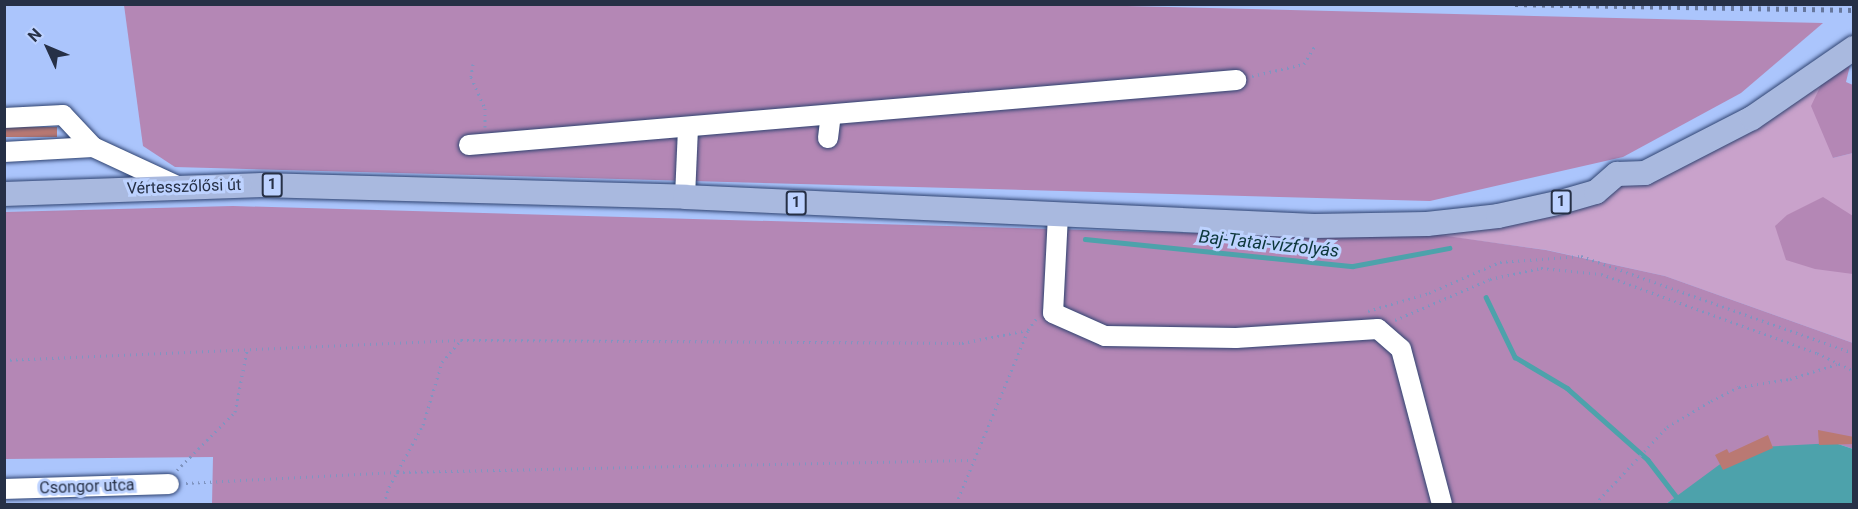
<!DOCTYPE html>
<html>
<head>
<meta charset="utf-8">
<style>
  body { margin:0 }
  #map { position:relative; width:1858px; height:509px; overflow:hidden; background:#abc5fc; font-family:Roboto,sans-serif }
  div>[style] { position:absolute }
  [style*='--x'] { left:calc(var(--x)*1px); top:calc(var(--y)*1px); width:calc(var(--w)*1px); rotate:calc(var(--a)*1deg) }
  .green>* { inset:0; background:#c9a2cb }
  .forest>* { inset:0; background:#b487b5 }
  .water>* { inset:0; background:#4da2ab }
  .stream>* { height:4.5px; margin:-2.25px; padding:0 2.25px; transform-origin:2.25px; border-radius:2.25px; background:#4da2ab }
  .building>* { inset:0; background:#ba7973; transform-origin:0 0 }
  .path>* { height:3px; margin-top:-1.5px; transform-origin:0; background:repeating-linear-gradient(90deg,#8095c1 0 1.5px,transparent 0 6px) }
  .roads { filter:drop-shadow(0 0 2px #2e4270) drop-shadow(0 0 2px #2e4270) }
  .minor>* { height:20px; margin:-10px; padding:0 10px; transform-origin:10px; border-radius:10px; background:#fff }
  .major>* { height:24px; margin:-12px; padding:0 12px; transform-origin:12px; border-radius:12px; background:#a9b9df }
  .rail>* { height:4.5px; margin-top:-2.25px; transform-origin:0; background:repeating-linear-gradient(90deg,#66779d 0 3px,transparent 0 9px) }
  span { translate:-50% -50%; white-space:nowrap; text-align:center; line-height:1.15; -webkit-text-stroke:6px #bdd2ff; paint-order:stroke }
  .shield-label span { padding:2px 4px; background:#bdd2ff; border:2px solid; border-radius:4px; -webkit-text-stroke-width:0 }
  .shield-label { font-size:15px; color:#263046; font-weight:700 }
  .street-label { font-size:16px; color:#263046 }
  .water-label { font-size:18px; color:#0c363a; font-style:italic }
  .frame { position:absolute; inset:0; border:6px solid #263046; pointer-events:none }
  .north { position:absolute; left:18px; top:18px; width:60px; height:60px; -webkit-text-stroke:4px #bdd2ff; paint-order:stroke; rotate:314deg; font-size:16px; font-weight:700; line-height:24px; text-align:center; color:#263046 }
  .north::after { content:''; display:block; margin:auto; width:21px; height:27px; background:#263046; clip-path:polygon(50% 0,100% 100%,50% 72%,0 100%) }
</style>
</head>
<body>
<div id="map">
  <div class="green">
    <i style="clip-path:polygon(1831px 64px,1833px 158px,1853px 153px,1853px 343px,1665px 276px,1547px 250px,1429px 234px,1596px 192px)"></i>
  </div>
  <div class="forest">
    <i style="clip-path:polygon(1044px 4px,1823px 23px,1741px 93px,1623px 157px,1430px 201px,175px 167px,143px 146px,124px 5px)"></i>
    <i style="clip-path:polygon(1853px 53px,1846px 82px,1853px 85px,1853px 153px,1833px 158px,1811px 106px,1831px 64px)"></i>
    <i style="clip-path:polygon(1823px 197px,1853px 216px,1853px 274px,1815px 269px,1786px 260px,1775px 226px,1787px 215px)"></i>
    <i style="clip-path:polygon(233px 206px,1229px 234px,1426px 233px,1546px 250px,1665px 276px,1853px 343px,1853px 449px,1835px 443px,1677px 496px,1666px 504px,212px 504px,213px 457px,5px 459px,4px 212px)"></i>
  </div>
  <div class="water">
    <i style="clip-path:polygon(1835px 443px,1853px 449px,1853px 504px,1666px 504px,1742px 448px)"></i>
  </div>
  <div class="stream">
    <i style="--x:1085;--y:239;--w:269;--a:5.8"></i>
    <i style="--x:1353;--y:266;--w:98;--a:-10.6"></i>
    <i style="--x:1486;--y:297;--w:67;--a:64.2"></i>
    <i style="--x:1515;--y:357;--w:61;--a:30.8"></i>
    <i style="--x:1567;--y:388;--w:108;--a:41.6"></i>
    <i style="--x:1648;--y:460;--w:56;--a:52.3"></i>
  </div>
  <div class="building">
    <i style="left:57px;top:127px;width:10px;height:53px;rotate:90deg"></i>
    <i style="clip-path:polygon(1818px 430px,1854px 437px,1854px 444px,1819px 445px)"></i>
    <i style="clip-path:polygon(1768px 435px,1773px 448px,1723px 470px,1715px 455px,1727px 449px,1729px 453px)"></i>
  </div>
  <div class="path">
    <i style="--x:473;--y:64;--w:13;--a:99"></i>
    <i style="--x:471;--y:77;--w:34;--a:66"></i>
    <i style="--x:485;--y:108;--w:19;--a:90"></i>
    <i style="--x:1252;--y:76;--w:53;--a:-13"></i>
    <i style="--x:1304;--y:64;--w:23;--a:-59"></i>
    <i style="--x:1368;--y:311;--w:64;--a:-16.4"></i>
    <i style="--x:1429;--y:293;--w:77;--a:-23.6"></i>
    <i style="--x:1500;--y:262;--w:81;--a:-4.2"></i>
    <i style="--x:1581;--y:256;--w:290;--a:19.6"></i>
    <i style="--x:1395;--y:320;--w:103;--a:-23.3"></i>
    <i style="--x:1490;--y:279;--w:52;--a:-12.2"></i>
    <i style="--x:1541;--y:268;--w:60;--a:5.7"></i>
    <i style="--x:1601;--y:274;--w:230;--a:20.1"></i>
    <i style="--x:1817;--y:353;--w:41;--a:25.9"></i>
    <i style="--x:4;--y:360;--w:457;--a:-2.5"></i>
    <i style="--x:461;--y:340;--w:501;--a:0.34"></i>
    <i style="--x:962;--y:343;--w:67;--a:-11.1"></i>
    <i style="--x:1028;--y:330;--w:17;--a:-54"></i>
    <i style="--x:177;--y:470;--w:82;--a:-45"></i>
    <i style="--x:235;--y:412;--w:63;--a:-79"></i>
    <i style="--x:186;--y:483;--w:211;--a:-3"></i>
    <i style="--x:397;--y:472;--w:575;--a:-1.2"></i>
    <i style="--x:384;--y:504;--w:18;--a:-74"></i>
    <i style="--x:389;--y:487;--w:71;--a:-61.3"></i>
    <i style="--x:423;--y:425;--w:66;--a:-73.2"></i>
    <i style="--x:442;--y:362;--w:29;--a:-49"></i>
    <i style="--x:956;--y:504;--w:188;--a:-67.5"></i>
    <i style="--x:1595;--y:504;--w:105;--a:-46.9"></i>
    <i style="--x:1667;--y:427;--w:51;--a:-30.6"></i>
    <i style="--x:1711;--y:401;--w:31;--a:-27"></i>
    <i style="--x:1739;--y:387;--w:52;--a:-8.9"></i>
    <i style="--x:1790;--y:379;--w:49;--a:-17.7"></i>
  </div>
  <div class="roads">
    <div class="minor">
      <i style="--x:4;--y:118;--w:59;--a:-2.9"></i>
      <i style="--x:63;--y:115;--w:44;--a:46.8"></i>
      <i style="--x:828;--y:138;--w:23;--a:-83"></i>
      <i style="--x:469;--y:145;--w:770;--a:-4.84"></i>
      <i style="--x:4;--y:152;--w:89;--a:-3.2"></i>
      <i style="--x:93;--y:147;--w:93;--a:24.9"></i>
      <i style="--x:685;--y:197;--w:70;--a:-87.5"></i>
      <i style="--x:1058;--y:215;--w:98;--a:92.9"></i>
      <i style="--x:1053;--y:313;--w:57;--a:23.9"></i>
      <i style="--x:1105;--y:336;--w:131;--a:0.9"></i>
      <i style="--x:1236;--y:338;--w:142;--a:-3.6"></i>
      <i style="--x:1378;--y:329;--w:30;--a:41"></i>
      <i style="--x:1401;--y:349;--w:160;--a:75.2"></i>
      <i style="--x:4;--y:489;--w:165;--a:-1.7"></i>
    </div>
    <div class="major">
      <i style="--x:4;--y:194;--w:259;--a:-2"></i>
      <i style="--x:263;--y:185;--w:422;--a:1.6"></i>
      <i style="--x:685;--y:197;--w:630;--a:2.64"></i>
      <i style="--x:1314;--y:226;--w:113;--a:-1"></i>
      <i style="--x:1427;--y:224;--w:71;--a:-6.4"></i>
      <i style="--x:1498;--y:216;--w:65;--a:-12.5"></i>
      <i style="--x:1561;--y:202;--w:36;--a:-16"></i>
      <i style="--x:1596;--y:192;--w:28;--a:-41"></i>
      <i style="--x:1617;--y:174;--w:28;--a:-2"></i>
      <i style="--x:1645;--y:173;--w:120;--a:-27.2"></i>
      <i style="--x:1752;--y:118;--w:124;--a:-34.5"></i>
    </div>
  </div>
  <div class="rail">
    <i style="--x:1515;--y:4;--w:339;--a:1"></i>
  </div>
  <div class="shield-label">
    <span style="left:272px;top:185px">1</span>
    <span style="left:1561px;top:202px">1</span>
    <span style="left:796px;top:203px">1</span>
  </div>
  <div class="street-label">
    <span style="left:184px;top:187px;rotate:-2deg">Vértesszőlősi út</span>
    <span style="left:87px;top:487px;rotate:-2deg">Csongor utca</span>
  </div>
  <div class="water-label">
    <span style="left:1269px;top:244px;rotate:6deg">Baj-Tatai-vízfolyás</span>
  </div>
  <div class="frame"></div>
  <div class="north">N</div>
</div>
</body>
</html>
